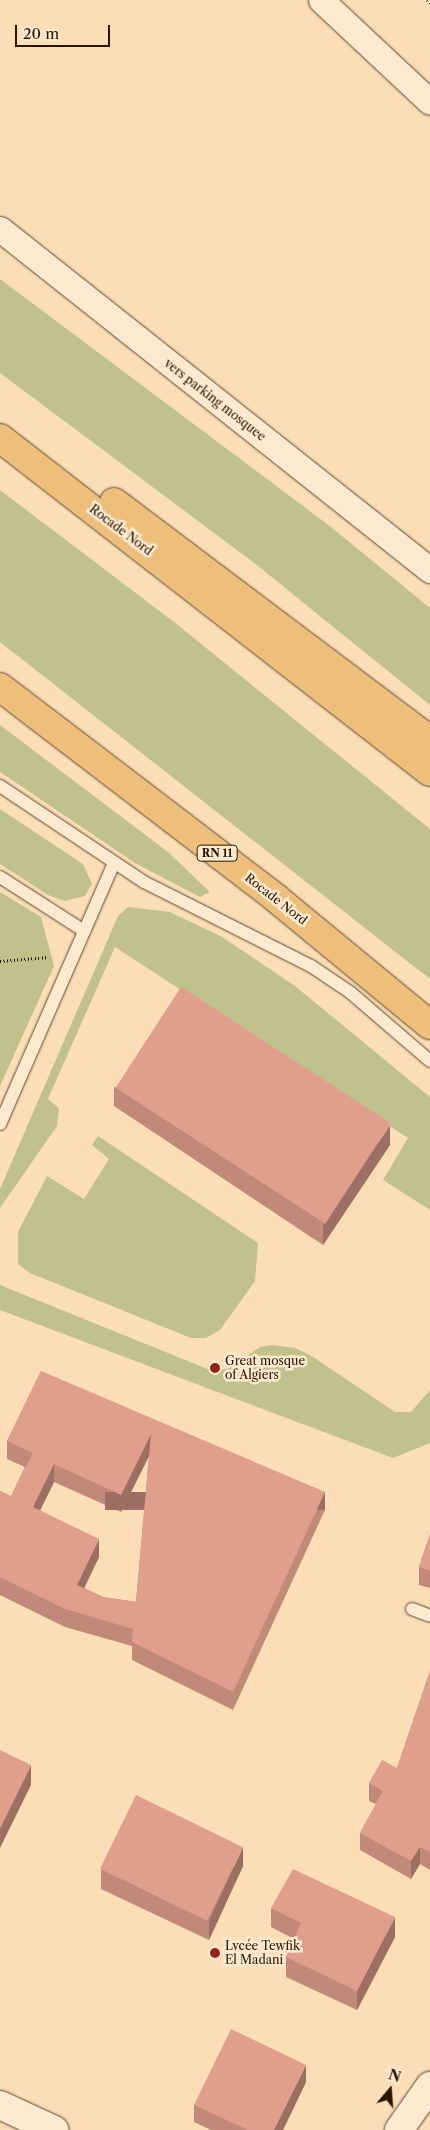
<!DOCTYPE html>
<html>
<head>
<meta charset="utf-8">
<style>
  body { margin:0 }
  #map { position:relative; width:430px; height:2130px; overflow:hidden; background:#fbdeb6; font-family:"Libre Caslon Text",serif }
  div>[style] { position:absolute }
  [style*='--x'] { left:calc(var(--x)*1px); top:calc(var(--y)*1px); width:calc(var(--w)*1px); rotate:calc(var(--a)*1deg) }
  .green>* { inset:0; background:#c1c18c }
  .path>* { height:3px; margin-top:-1.5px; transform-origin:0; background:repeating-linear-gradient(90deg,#271402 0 1px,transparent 0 3.5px) }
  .roads { filter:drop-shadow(0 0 1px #5c462f) drop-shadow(0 0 1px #5c462f) }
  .lane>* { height:12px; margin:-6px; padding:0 6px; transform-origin:6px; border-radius:6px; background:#fcead0 }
  .street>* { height:25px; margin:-12.5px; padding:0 12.5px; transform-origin:12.5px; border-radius:12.5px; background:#fcead0 }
  .secondary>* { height:28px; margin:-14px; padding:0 14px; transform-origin:14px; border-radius:14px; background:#fcead0 }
  .highway>* { height:28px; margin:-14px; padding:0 14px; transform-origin:14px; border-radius:14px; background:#eebf7b }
  .wall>* { inset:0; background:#c08978 }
  .shaded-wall>* { inset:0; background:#9c6f62; transform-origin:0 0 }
  .building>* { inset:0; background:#df9f8c; transform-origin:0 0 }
  .dots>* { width:14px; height:14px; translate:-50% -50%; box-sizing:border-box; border:2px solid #fcead0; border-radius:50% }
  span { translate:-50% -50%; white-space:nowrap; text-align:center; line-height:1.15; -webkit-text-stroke:5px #fcead0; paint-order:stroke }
  .shield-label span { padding:1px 4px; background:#fcead0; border:1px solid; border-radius:4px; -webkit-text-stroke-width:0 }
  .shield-label { font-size:11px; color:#271402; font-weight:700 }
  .street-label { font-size:12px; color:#271402 }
  .poi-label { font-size:12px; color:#271402 }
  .left { translate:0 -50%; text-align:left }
  .north { position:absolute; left:365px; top:2065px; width:50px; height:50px; -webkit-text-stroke:4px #fcead0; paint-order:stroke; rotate:18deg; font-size:14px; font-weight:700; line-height:20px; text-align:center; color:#271402 }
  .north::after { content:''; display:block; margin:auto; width:18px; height:22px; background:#271402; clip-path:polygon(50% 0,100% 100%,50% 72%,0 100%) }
  .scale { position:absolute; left:15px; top:25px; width:95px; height:22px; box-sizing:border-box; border:2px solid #271402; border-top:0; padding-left:6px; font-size:15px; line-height:18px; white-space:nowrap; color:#271402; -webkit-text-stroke:4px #fcead0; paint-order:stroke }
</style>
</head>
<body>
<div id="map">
  <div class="green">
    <i style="clip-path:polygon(0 279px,331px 527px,430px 608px,430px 705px,253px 562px,0 373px)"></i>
    <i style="clip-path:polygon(0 490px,174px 622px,430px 829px,430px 979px,0 642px)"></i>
    <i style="clip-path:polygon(0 725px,168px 852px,210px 892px,200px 897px,135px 863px,0 772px)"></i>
    <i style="clip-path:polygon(0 809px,83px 864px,92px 884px,85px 896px,65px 901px,48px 895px,0 864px)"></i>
    <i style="clip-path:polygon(0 892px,41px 917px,54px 966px,0 1086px)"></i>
    <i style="clip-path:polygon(128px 907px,170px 912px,222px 937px,295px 986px,430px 1097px,430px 1210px,383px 1180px,408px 1138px,115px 947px,48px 1099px,59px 1108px,57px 1126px,0 1208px,0 1189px,118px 916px)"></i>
    <i style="clip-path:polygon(98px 1136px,258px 1243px,255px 1281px,220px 1330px,206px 1338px,191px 1338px,30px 1273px,18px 1264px,18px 1232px,47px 1176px,84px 1199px,109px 1159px,92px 1145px)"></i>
    <i style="clip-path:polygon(0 1285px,210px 1370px,227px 1369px,260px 1347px,272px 1345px,295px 1348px,310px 1355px,395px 1412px,411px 1412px,430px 1390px,430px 1443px,393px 1458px,0 1310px)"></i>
  </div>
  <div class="path">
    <i style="--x:427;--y:0;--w:4;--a:45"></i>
    <i style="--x:0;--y:961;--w:49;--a:-4.7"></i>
  </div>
  <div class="roads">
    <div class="lane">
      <i style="--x:0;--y:786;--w:173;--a:33.7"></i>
      <i style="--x:144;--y:882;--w:187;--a:26.7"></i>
      <i style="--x:311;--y:966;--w:48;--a:34"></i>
      <i style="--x:351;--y:993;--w:104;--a:40.7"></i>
      <i style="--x:0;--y:877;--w:100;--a:32.7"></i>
      <i style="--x:0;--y:1124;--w:283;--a:-66.4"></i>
      <i style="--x:412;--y:1609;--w:19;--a:21"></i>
    </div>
    <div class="street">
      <i style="--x:321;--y:0;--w:149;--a:43.1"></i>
      <i style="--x:0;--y:229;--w:549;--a:38.42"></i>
    </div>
    <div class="secondary">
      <i style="--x:0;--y:2105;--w:60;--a:24.8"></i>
      <i style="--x:399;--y:2130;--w:54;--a:-54.8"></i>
    </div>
    <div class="highway">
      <i style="--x:0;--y:438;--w:544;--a:37.84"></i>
      <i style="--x:114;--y:502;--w:396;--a:37"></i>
      <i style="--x:0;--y:687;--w:349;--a:37.4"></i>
      <i style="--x:277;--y:899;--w:198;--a:39.5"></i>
    </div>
  </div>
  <div class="wall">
    <i style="clip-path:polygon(114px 1087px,390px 1145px,323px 1245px,114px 1106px)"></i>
    <i style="clip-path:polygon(evenodd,41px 1371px,325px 1510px,233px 1710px,132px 1660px,132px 1646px,65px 1627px,0 1595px,0 1491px,11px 1496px,25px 1467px,7px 1459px,7px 1441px,41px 1371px,149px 1456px,136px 1602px,103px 1597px,84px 1588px,99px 1557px,40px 1510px,54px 1482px,121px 1512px,149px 1456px)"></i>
    <i style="clip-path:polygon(430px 1534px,430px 1588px,419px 1585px,419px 1567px)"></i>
    <i style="clip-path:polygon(430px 1671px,430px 1870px,420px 1864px,411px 1879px,360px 1850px,360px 1833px,376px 1804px,369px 1801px,369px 1783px,397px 1768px)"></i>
    <i style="clip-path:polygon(243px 1866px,209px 1940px,101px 1889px,101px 1869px)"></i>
    <i style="clip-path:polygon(271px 1908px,395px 1937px,357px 2010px,286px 1977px,286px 1957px,294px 1939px,271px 1927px)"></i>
    <i style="clip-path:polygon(306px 2082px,283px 2130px,211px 2130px,194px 2122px,194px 2105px)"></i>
  </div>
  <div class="shaded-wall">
    <i style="clip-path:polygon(390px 1125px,390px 1145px,323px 1245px,323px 1226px)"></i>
    <i style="clip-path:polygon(151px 1434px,151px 1452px,121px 1512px,121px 1495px)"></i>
    <i style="clip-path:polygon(54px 1464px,54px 1482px,33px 1525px,33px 1507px)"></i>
    <i style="left:325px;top:1492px;width:18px;height:220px;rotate:90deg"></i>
    <i style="clip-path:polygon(99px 1539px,99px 1557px,77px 1603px,77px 1585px)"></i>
    <i style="clip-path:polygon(31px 1765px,31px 1785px,0 1848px,0 1828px)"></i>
    <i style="clip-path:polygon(243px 1847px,243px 1866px,209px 1940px,209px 1921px)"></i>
    <i style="clip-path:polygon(420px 1847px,420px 1864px,411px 1879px,411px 1861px)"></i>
    <i style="clip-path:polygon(395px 1917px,395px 1937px,357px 2010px,357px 1991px)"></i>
    <i style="clip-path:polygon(306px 2065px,306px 2082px,283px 2130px,274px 2130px)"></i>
  </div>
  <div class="building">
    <i style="left:181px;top:987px;width:250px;height:120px;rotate:33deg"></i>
    <i style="clip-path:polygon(evenodd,41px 1371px,325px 1492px,233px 1692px,132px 1642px,133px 1629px,65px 1609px,0 1577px,0 1491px,11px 1496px,33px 1453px,7px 1441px,41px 1371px,151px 1434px,136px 1602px,103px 1597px,77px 1585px,99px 1539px,33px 1507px,54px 1464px,121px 1495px,151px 1434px)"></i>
    <i style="clip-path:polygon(430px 1534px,430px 1571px,419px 1567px)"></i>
    <i style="clip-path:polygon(430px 1671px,430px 1852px,420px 1847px,411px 1861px,360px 1833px,383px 1791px,369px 1783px,382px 1760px,397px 1768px)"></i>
    <i style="clip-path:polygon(0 1750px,31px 1765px,0 1828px)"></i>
    <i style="left:136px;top:1795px;width:119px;height:82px;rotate:26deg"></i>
    <i style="clip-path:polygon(293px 1869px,395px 1917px,357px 1991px,286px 1957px,301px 1923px,271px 1908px)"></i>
    <i style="clip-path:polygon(231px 2029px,306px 2065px,274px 2130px,248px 2130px,194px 2105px)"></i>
  </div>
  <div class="dots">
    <i style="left:215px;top:1368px;background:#8f2418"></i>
    <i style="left:215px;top:1953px;background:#8f2418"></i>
  </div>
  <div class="shield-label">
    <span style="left:217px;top:853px">RN 11</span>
  </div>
  <div class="street-label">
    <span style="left:215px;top:400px;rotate:38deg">vers parking mosquee</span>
    <span style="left:121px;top:530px;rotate:37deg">Rocade Nord</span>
    <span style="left:276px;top:899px;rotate:38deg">Rocade Nord</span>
  </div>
  <div class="poi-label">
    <span class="left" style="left:225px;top:1368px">Great mosque<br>of Algiers</span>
    <span class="left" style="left:225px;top:1953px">Lycée Tewfik<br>El Madani</span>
  </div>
  <div class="north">N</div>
  <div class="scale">20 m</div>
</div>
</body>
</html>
